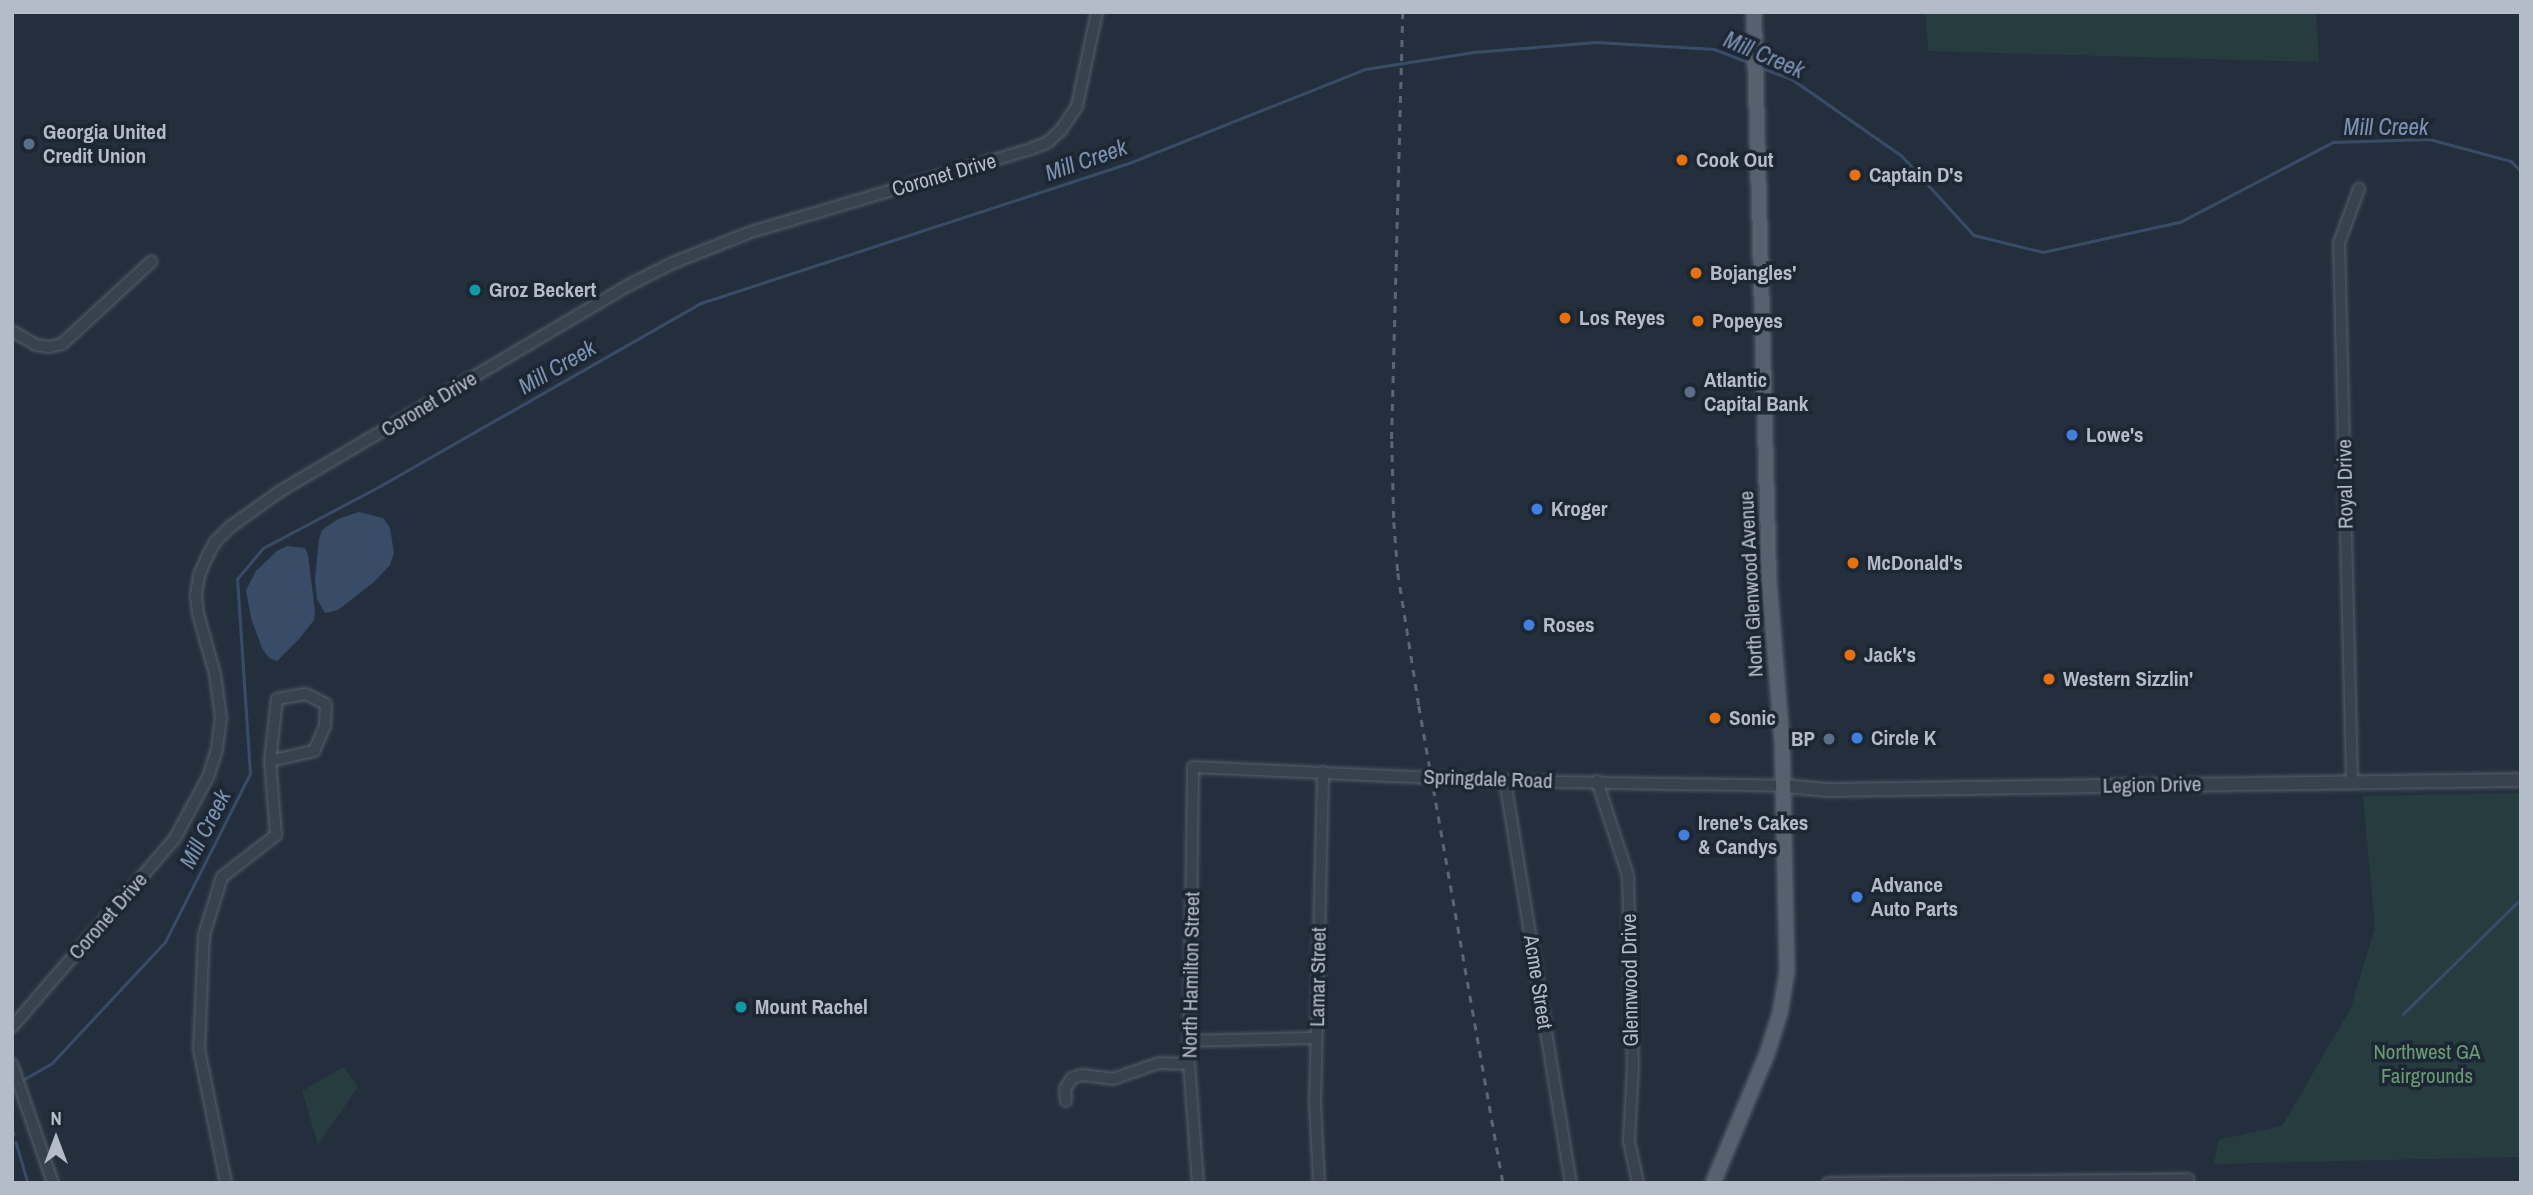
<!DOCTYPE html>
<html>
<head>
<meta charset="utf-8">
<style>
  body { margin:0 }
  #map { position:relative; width:2533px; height:1195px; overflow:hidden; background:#242f3e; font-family:"Archivo Narrow",sans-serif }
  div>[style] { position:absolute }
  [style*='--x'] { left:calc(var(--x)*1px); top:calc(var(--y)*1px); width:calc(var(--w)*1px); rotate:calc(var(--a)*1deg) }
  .green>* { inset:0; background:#263c3f }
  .water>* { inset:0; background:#394c67 }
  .stream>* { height:2.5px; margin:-1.25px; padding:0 1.25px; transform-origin:1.25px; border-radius:1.25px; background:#394c67 }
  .roads { filter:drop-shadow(0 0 2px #565f6c) drop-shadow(0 0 2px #565f6c) }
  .minor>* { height:10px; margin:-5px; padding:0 5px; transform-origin:5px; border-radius:5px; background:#38414e }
  .tertiary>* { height:12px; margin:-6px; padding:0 6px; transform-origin:6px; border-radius:6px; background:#38414e }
  .primary>* { height:14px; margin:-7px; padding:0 7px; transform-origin:7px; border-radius:7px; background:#56606e }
  .rail>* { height:2.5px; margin-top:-1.25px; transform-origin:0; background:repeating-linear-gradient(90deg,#5a6575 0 7px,transparent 0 14px) }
  .dots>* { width:19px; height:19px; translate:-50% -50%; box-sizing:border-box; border:4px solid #1d2633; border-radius:50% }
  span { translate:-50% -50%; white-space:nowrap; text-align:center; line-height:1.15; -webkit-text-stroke:7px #1d2633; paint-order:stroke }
  .poi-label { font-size:21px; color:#b4bcc9; font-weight:700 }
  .left { translate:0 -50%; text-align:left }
  .right { translate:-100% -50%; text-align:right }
  .street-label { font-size:21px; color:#b4bcc9 }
  .park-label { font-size:21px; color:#6b9a76 }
  .water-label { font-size:23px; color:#7c92b1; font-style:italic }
  .frame { position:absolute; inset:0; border:14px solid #b4bcc9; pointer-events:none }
  .north { position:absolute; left:21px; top:1104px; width:70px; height:70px; -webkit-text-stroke:5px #1d2633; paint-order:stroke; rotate:0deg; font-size:19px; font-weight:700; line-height:28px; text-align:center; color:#b4bcc9 }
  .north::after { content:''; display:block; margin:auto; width:24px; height:32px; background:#b4bcc9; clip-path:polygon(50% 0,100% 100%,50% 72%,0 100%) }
</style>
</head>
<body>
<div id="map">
  <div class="green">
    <i style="clip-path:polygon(1926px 12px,2316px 12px,2319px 62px,1928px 51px)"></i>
    <i style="clip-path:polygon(2521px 793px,2521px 1157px,2214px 1164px,2218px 1140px,2282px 1126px,2351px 1008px,2375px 927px,2363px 796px)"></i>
    <i style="clip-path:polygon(344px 1067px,358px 1087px,318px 1145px,302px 1091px)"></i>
  </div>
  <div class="water">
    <i style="clip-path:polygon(359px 512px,383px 518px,390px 528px,394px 553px,390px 565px,374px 582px,338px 610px,325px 613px,317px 599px,315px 579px,319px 539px,322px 530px,338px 519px)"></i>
    <i style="clip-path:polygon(287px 546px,305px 548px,308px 555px,315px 612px,314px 620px,300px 638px,277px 661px,269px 658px,262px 648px,251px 618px,246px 590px,256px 571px,277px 551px)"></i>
  </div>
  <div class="stream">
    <i style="--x:1760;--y:67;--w:34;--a:21"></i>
    <i style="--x:1792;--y:79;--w:134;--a:35"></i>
    <i style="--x:1902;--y:156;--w:107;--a:47.7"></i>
    <i style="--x:1974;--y:235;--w:71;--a:13.8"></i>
    <i style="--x:2043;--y:252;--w:140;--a:-12.4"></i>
    <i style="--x:2180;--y:222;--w:173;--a:-27.6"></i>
    <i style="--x:2333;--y:142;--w:96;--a:-1.8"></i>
    <i style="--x:2429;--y:139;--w:85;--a:15"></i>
    <i style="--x:2511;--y:161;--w:14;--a:45"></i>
    <i style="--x:2403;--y:1014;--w:165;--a:-44.3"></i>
    <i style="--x:21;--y:1081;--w:36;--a:-30"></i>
    <i style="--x:52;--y:1063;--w:166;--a:-47"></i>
    <i style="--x:165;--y:942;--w:188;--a:-63.2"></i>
    <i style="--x:250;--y:774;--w:195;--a:-93.8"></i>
    <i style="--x:237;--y:579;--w:40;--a:-50"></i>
    <i style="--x:263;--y:548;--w:132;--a:-27.9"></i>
    <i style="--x:380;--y:486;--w:369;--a:-29.7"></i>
    <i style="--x:701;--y:303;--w:450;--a:-18.1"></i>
    <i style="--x:1129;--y:163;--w:254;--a:-21.7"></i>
    <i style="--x:1365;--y:69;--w:110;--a:-8.9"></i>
    <i style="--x:1474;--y:52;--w:122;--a:-4.7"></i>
    <i style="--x:1596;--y:42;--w:118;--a:3.4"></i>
    <i style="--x:1714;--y:49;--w:40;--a:21"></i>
    <i style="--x:12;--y:1129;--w:5;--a:68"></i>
    <i style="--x:16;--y:1142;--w:43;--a:73.7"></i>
  </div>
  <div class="roads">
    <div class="minor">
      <i style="--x:12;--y:331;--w:28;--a:30"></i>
      <i style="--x:36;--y:345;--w:13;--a:9"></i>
      <i style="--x:49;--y:347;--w:13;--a:-13"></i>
      <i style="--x:62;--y:344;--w:122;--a:-42.7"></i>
      <i style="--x:1505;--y:781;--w:407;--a:80.7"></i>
      <i style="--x:1597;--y:781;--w:100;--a:71.9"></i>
      <i style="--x:1628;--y:876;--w:190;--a:88.5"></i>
      <i style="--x:1633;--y:1066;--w:75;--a:93.1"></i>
      <i style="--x:1629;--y:1141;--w:43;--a:77.9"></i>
      <i style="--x:2352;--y:781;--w:538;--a:-91.38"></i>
      <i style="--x:2339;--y:243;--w:58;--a:-69.7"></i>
      <i style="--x:12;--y:1027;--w:250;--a:-49.2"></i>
      <i style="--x:175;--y:838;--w:69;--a:-61.6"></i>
      <i style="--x:208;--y:777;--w:29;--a:-72"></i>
      <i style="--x:217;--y:749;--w:31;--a:-83"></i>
      <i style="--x:221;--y:718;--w:44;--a:-97.8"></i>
      <i style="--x:215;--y:674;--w:62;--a:-105.8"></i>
      <i style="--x:198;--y:614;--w:19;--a:-96"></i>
      <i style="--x:196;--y:595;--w:20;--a:-81"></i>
      <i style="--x:199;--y:575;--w:20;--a:-66"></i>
      <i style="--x:207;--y:557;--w:17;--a:-62"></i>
      <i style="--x:215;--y:542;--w:21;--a:-45"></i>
      <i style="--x:230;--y:527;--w:60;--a:-35.5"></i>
      <i style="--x:279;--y:492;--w:404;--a:-30.6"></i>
      <i style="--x:627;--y:286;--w:54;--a:-26.6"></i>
      <i style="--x:675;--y:262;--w:82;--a:-21.5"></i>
      <i style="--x:751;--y:232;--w:292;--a:-16.5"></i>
      <i style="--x:1031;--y:149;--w:18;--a:-22"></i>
      <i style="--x:1048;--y:142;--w:18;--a:-43"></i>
      <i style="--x:1061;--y:130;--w:29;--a:-56"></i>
      <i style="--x:1077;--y:106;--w:96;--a:-78"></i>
      <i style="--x:1191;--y:1041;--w:125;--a:-1.4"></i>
      <i style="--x:12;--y:1064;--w:126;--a:71"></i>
      <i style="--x:1066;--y:1101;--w:12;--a:-95"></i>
      <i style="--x:1065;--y:1089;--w:13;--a:-58"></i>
      <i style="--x:1072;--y:1078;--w:10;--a:-17"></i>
      <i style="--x:1082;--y:1075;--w:31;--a:7"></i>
      <i style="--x:1113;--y:1079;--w:49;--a:-19.2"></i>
      <i style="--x:1159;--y:1063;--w:30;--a:2"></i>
      <i style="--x:226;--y:1183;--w:137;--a:-101.4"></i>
      <i style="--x:199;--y:1049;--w:114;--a:-87.5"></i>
      <i style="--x:204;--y:935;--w:61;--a:-72.8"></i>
      <i style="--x:222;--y:877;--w:68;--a:-37.9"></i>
      <i style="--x:276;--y:835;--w:74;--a:-94.6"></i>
      <i style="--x:270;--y:761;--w:62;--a:-83.6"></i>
      <i style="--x:277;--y:699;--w:29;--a:-10"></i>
      <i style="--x:306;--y:694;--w:22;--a:27"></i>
      <i style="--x:326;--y:704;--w:22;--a:93"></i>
      <i style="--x:325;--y:726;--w:27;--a:114"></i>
      <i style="--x:314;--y:751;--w:45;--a:167.2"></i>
      <i style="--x:1198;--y:1183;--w:119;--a:-94.3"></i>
      <i style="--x:1189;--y:1064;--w:297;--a:-89.2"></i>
      <i style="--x:1193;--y:767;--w:312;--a:2.6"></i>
      <i style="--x:1505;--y:781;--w:279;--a:1"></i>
      <i style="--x:1319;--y:1183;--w:80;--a:-92.9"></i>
      <i style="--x:1315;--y:1103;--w:331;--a:-88.6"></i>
      <i style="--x:1828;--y:1183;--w:360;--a:-0.6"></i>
      <i style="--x:2188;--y:1179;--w:4;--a:90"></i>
    </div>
    <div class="tertiary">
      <i style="--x:1784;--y:786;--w:44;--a:5.2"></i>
      <i style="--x:1828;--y:790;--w:693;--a:-0.83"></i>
    </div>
    <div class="primary">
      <i style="--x:1713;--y:1183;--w:140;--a:-67.3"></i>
      <i style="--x:1767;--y:1054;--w:43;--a:-72.4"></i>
      <i style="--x:1780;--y:1013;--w:42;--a:-80.3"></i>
      <i style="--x:1787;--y:972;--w:231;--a:-91.2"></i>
      <i style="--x:1782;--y:741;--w:164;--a:-94.6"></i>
      <i style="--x:1769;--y:578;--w:566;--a:-91.52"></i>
    </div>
  </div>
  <div class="rail">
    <i style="--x:1403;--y:12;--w:429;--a:91.5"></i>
    <i style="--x:1392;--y:441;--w:81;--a:88.6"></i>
    <i style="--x:1394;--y:522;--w:51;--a:85.5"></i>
    <i style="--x:1398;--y:573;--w:135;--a:81"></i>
    <i style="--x:1419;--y:706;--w:484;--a:80"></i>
  </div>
  <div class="dots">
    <i style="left:29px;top:144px;background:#5c6f8a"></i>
    <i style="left:1682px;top:160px;background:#e8710a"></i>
    <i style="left:1855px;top:175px;background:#e8710a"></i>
    <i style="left:1696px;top:273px;background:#e8710a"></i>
    <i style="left:475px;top:290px;background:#0f9aa8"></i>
    <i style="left:1565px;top:318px;background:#e8710a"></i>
    <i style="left:1698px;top:321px;background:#e8710a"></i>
    <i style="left:1690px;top:392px;background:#5c6f8a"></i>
    <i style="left:2072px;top:435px;background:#3f7fe0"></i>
    <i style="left:1537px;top:509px;background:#3f7fe0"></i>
    <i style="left:1853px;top:563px;background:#e8710a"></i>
    <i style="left:1529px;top:625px;background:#3f7fe0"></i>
    <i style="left:1850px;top:655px;background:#e8710a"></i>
    <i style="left:2049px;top:679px;background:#e8710a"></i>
    <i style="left:1715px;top:718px;background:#e8710a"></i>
    <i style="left:1857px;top:738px;background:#3f7fe0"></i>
    <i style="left:1829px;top:739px;background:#5c6f8a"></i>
    <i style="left:1684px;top:835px;background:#3f7fe0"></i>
    <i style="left:1857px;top:897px;background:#3f7fe0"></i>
    <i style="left:741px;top:1007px;background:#0f9aa8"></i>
  </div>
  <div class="poi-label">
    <span class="left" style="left:43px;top:144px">Georgia United<br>Credit Union</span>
    <span class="left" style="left:1696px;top:160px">Cook Out</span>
    <span class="left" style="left:1869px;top:175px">Captain D's</span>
    <span class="left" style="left:1710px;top:273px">Bojangles'</span>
    <span class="left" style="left:489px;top:290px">Groz Beckert</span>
    <span class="left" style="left:1579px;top:318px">Los Reyes</span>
    <span class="left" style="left:1712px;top:321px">Popeyes</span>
    <span class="left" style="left:1704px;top:392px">Atlantic<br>Capital Bank</span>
    <span class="left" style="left:2086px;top:435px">Lowe's</span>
    <span class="left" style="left:1551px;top:509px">Kroger</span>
    <span class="left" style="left:1867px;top:563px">McDonald's</span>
    <span class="left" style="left:1543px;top:625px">Roses</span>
    <span class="left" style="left:1864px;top:655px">Jack's</span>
    <span class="left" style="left:2063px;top:679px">Western Sizzlin'</span>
    <span class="left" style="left:1729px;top:718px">Sonic</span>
    <span class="left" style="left:1871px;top:738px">Circle K</span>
    <span class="right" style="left:1815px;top:739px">BP</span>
    <span class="left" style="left:1698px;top:835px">Irene's Cakes<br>&amp; Candys</span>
    <span class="left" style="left:1871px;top:897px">Advance<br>Auto Parts</span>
    <span class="left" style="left:755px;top:1007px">Mount Rachel</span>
  </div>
  <div class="street-label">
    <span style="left:944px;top:175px;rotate:-16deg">Coronet Drive</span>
    <span style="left:429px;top:404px;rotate:-31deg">Coronet Drive</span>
    <span style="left:2345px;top:484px;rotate:-91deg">Royal Drive</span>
    <span style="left:1751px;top:584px;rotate:-93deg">North Glenwood Avenue</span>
    <span style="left:1488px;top:779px;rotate:2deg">Springdale Road</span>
    <span style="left:2152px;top:785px;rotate:-1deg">Legion Drive</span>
    <span style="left:108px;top:916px;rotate:-49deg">Coronet Drive</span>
    <span style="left:1191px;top:975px;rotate:-89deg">North Hamilton Street</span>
    <span style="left:1318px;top:977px;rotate:-89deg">Lamar Street</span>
    <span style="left:1630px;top:980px;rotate:-91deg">Glennwood Drive</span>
    <span style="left:1538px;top:982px;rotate:81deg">Acme Street</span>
  </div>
  <div class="park-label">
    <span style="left:2427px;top:1064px">Northwest GA<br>Fairgrounds</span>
  </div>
  <div class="water-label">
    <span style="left:1764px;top:55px;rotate:23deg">Mill Creek</span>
    <span style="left:2386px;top:127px">Mill Creek</span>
    <span style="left:1086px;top:160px;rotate:-19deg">Mill Creek</span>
    <span style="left:557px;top:367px;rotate:-30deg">Mill Creek</span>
    <span style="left:205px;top:829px;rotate:-63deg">Mill Creek</span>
  </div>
  <div class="frame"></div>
  <div class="north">N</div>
</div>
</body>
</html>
